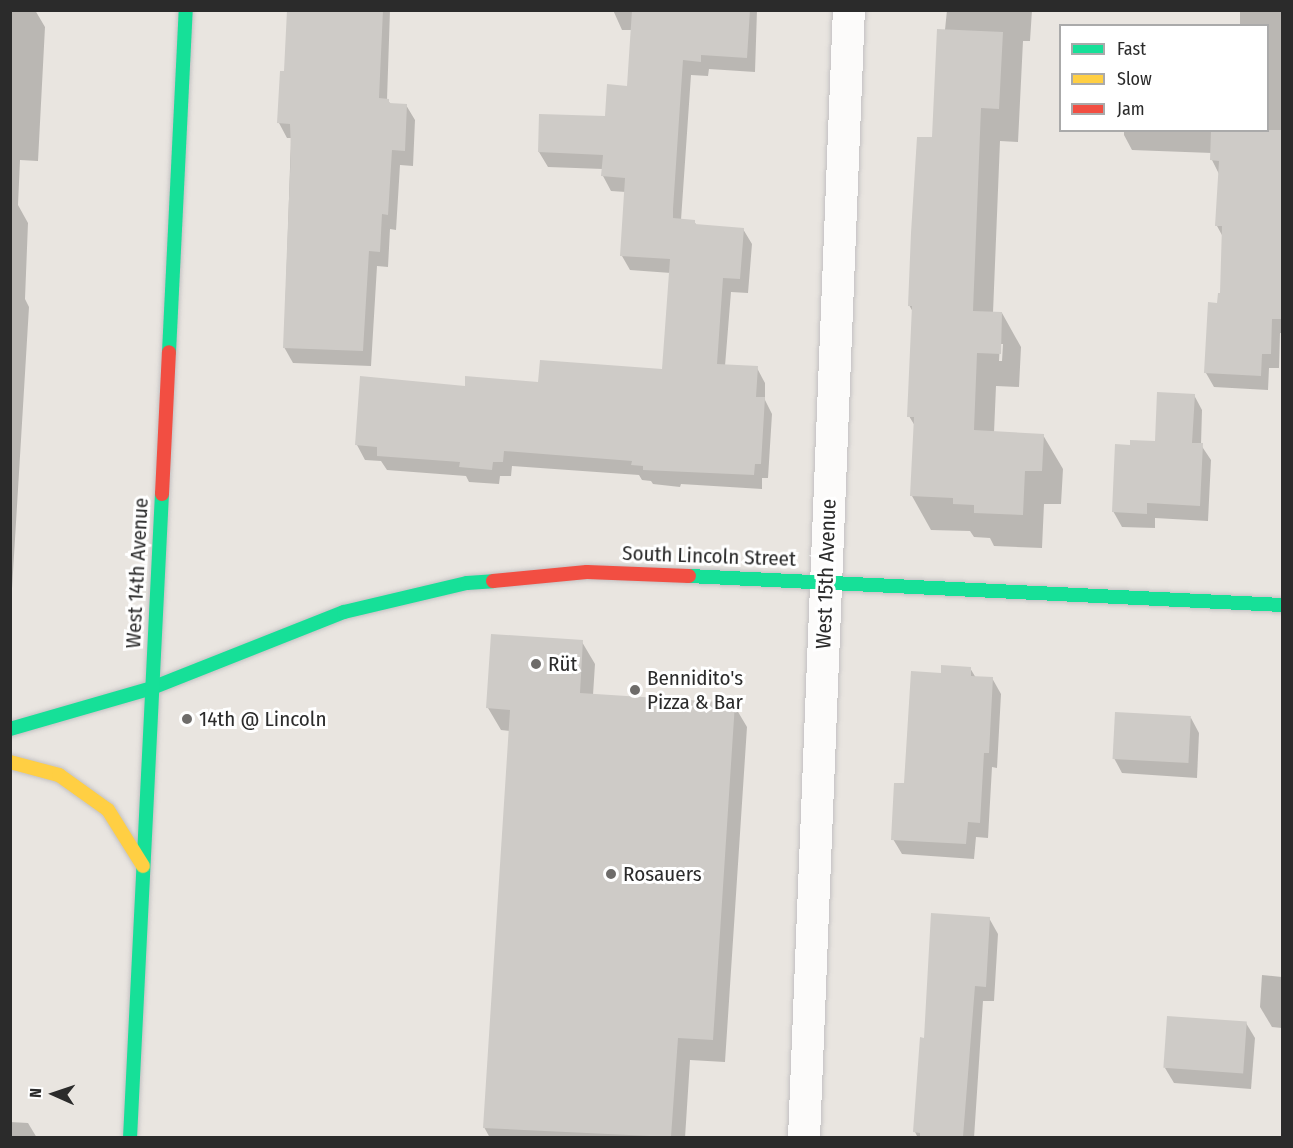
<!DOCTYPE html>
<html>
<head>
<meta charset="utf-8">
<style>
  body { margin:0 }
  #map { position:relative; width:1293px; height:1148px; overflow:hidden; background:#e9e5e0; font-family:"Fira Sans Condensed",sans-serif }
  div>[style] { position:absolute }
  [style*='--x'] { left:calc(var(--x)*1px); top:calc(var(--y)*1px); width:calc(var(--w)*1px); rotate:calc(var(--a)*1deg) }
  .shadow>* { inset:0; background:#0003 }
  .building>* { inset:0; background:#cecbc7; transform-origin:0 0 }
  .roads { filter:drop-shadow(0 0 2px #c3c1c2) drop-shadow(0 0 2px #c3c1c2) }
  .street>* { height:32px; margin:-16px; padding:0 16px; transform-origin:16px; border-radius:16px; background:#fcfbfa }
  .fast>* { height:14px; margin:-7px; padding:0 7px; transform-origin:7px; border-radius:7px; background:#16e098 }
  .slow>* { height:14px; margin:-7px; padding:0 7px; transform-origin:7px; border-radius:7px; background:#ffcf43 }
  .jam>* { height:14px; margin:-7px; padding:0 7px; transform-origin:7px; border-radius:7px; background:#f24e42 }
  .dots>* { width:16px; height:16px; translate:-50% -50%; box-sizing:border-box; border:3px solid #fff; border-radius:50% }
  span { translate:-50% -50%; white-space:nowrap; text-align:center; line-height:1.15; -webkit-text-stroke:6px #fff; paint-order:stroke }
  .street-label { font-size:21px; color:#2b2b2b }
  .poi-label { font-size:21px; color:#2b2b2b }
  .left { translate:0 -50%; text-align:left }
  .frame { position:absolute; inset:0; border:12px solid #2b2b2b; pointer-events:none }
  .legend { position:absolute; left:1059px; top:24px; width:210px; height:108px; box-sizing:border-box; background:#fff; border:2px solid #aaa; margin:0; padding:8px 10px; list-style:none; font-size:18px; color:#2b2b2b }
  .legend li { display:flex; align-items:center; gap:12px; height:30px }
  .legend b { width:30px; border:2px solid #aaa }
  .north { position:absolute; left:24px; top:1064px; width:60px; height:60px; -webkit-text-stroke:4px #fff; paint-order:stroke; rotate:273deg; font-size:16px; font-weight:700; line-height:24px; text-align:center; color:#2b2b2b }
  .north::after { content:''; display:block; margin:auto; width:21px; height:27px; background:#2b2b2b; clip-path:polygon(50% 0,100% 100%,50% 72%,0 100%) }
</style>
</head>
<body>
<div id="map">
  <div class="shadow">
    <i style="clip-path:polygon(10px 10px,35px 10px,45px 27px,38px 161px,20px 160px,18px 205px,28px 223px,25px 299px,29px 307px,10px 622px)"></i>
    <i style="clip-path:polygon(289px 10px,390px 10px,387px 100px,391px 104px,406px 105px,415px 120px,413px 166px,400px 165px,396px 230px,390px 229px,388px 267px,377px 266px,371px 366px,293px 363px,284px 347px,291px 138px,287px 138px,279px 123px,285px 73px)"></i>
    <i style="clip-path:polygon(613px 10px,757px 10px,755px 72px,709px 69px,708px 76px,691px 75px,681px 220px,694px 221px,697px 226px,743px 229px,752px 244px,748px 293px,731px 292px,725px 366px,757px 368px,765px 383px,765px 400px,772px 414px,768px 478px,762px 478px,762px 489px,681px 484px,680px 487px,653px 484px,651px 481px,642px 480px,639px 475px,512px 466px,511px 476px,500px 476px,499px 484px,469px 482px,466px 476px,387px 470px,381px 461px,365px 460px,357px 445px,466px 387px,540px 384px,664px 370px,671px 273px,630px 270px,622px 256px,626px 192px,611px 191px,603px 176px,603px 169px,548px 167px,539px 152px,607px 117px,629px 87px,632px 30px,622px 30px)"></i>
    <i style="clip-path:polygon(evenodd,947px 10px,1032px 10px,1030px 41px,1023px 41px,1018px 142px,1000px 141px,993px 313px,1002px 313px,1021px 347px,1019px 387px,996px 386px,994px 433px,1043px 435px,1063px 469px,1061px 504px,1044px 504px,1042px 548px,994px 546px,990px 538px,974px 537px,970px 531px,931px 530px,912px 496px,915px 426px,909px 416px,913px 312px,909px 305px,934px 139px,947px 10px,1000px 344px,1003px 344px,1002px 361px,999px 361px,1000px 344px)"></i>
    <i style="clip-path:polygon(1240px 10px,1282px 10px,1282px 333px,1280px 333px,1279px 368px,1269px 368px,1268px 390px,1214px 387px,1206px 373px,1221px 295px,1223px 237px,1217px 226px,1219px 174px,1212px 160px,1212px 153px,1132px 150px,1124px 135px,1124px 130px,1268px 130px,1268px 26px,1240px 26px)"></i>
    <i style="clip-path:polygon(1194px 395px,1202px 410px,1201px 445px,1211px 460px,1208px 521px,1155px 518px,1155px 528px,1122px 527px,1113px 511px,1131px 446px,1156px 442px)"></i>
    <i style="clip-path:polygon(582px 642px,595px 664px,593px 695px,734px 705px,747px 727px,725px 1062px,690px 1060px,685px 1138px,490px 1138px,484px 1127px,510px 731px,501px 730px,488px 708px)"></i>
    <i style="clip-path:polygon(970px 668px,976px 678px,992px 678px,1001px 694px,997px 768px,992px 767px,988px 838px,976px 837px,974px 859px,902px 854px,893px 839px,906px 785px,942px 675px)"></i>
    <i style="clip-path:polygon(1191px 718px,1199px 733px,1197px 778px,1122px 773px,1114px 758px)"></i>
    <i style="clip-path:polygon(989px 918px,998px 934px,994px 1001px,983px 1001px,974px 1138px,918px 1138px,915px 1132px,926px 1039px)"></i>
    <i style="clip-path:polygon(1262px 975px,1282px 977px,1282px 1028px,1272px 1027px,1260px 1007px)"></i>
    <i style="clip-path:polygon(1246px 1023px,1255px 1038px,1251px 1089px,1174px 1083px,1165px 1068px)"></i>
    <i style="clip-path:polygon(10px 1122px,28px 1123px,37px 1138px,10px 1138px)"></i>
  </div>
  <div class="building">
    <i style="clip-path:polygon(287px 10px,383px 10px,379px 98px,389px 99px,389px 103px,407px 104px,405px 151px,392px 150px,388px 215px,382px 214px,380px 252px,369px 251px,363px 351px,283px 348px,291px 149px,290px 124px,277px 123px,280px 71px,284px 71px)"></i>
    <i style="clip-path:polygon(632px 10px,750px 10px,747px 58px,701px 55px,701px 62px,683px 60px,673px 209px,673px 218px,695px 220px,695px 224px,744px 228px,740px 279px,723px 278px,717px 364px,758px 366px,756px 397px,765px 397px,761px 464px,755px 464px,754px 475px,643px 470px,643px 466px,631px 465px,632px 461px,504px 451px,503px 462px,493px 462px,492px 470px,459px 467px,460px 462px,377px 456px,377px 447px,355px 445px,360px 376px,465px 386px,465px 376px,538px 382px,540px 360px,662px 369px,670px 259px,620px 256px,625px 178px,601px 176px,603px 155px,538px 152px,539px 114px,605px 116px,607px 84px,627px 86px)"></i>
    <i style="clip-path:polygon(937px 29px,1003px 32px,999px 109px,981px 108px,973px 311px,1002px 312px,1001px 354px,977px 353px,974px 430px,1044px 434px,1042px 471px,1025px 471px,1023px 515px,974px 513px,974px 505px,953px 504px,953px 498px,910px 496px,914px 417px,907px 417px,912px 306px,908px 306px,911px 233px,917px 137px,932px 137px)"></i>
    <i style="clip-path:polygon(1211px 130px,1282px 130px,1282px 319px,1272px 319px,1271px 354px,1262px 354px,1261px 376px,1204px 373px,1208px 302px,1217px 303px,1218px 293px,1220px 293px,1222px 226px,1215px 226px,1219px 161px,1210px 160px)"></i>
    <i style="clip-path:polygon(1157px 392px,1195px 394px,1192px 443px,1203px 443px,1200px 506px,1147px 503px,1147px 514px,1112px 512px,1115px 444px,1130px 445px,1130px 440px,1155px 441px)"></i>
    <i style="clip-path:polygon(491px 634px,583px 640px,580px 693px,735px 703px,713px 1040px,678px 1038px,671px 1137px,483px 1128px,510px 710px,486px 708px)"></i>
    <i style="clip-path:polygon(941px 665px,971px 667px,971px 676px,993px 677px,989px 753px,984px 753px,980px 823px,968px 822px,966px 844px,891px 840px,894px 783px,904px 783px,911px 671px,941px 673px)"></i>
    <i style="left:1115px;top:712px;width:76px;height:47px;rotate:3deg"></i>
    <i style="clip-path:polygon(931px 913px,990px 917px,986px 987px,975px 986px,963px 1137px,920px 1137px,920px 1133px,913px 1132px,920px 1037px,924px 1038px)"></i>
    <i style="left:1167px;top:1016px;width:80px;height:52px;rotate:4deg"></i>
  </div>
  <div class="roads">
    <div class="street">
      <i style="--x:804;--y:1138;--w:1129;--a:-87.72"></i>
    </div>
    <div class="fast">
      <i style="--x:169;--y:352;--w:342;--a:-87.2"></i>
      <i style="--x:689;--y:576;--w:594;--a:2.8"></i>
      <i style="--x:10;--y:729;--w:148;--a:-16.1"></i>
      <i style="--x:152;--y:688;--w:206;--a:-21.6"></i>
      <i style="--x:344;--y:612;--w:126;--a:-13.3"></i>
      <i style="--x:467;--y:583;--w:26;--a:-4"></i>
      <i style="--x:130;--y:1138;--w:645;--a:-87.16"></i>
    </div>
    <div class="slow">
      <i style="--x:10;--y:762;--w:51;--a:14.9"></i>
      <i style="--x:59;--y:775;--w:60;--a:35.5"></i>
      <i style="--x:108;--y:810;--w:66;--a:58"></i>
    </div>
    <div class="jam">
      <i style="--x:162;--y:494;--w:142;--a:-87.2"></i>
      <i style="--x:493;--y:581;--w:94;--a:-5.5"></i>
      <i style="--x:587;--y:572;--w:102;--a:2.2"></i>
    </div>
  </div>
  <div class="dots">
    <i style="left:536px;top:664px;background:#6e6c6a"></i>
    <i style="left:635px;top:690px;background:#6e6c6a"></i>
    <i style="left:187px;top:719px;background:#6e6c6a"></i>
    <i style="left:611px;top:874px;background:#6e6c6a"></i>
  </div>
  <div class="street-label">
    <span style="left:709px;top:556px;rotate:2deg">South Lincoln Street</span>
    <span style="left:137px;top:573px;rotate:-87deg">West 14th Avenue</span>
    <span style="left:826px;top:574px;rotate:-88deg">West 15th Avenue</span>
  </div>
  <div class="poi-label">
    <span class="left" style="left:548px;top:664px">Rüt</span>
    <span class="left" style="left:647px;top:690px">Bennidito's<br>Pizza &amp; Bar</span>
    <span class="left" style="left:199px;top:719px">14th @ Lincoln</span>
    <span class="left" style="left:623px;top:874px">Rosauers</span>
  </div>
  <div class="frame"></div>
  <ul class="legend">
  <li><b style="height:8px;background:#16e098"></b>Fast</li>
  <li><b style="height:8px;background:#ffcf43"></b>Slow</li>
  <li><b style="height:8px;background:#f24e42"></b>Jam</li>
  </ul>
  <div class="north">N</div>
</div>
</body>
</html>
